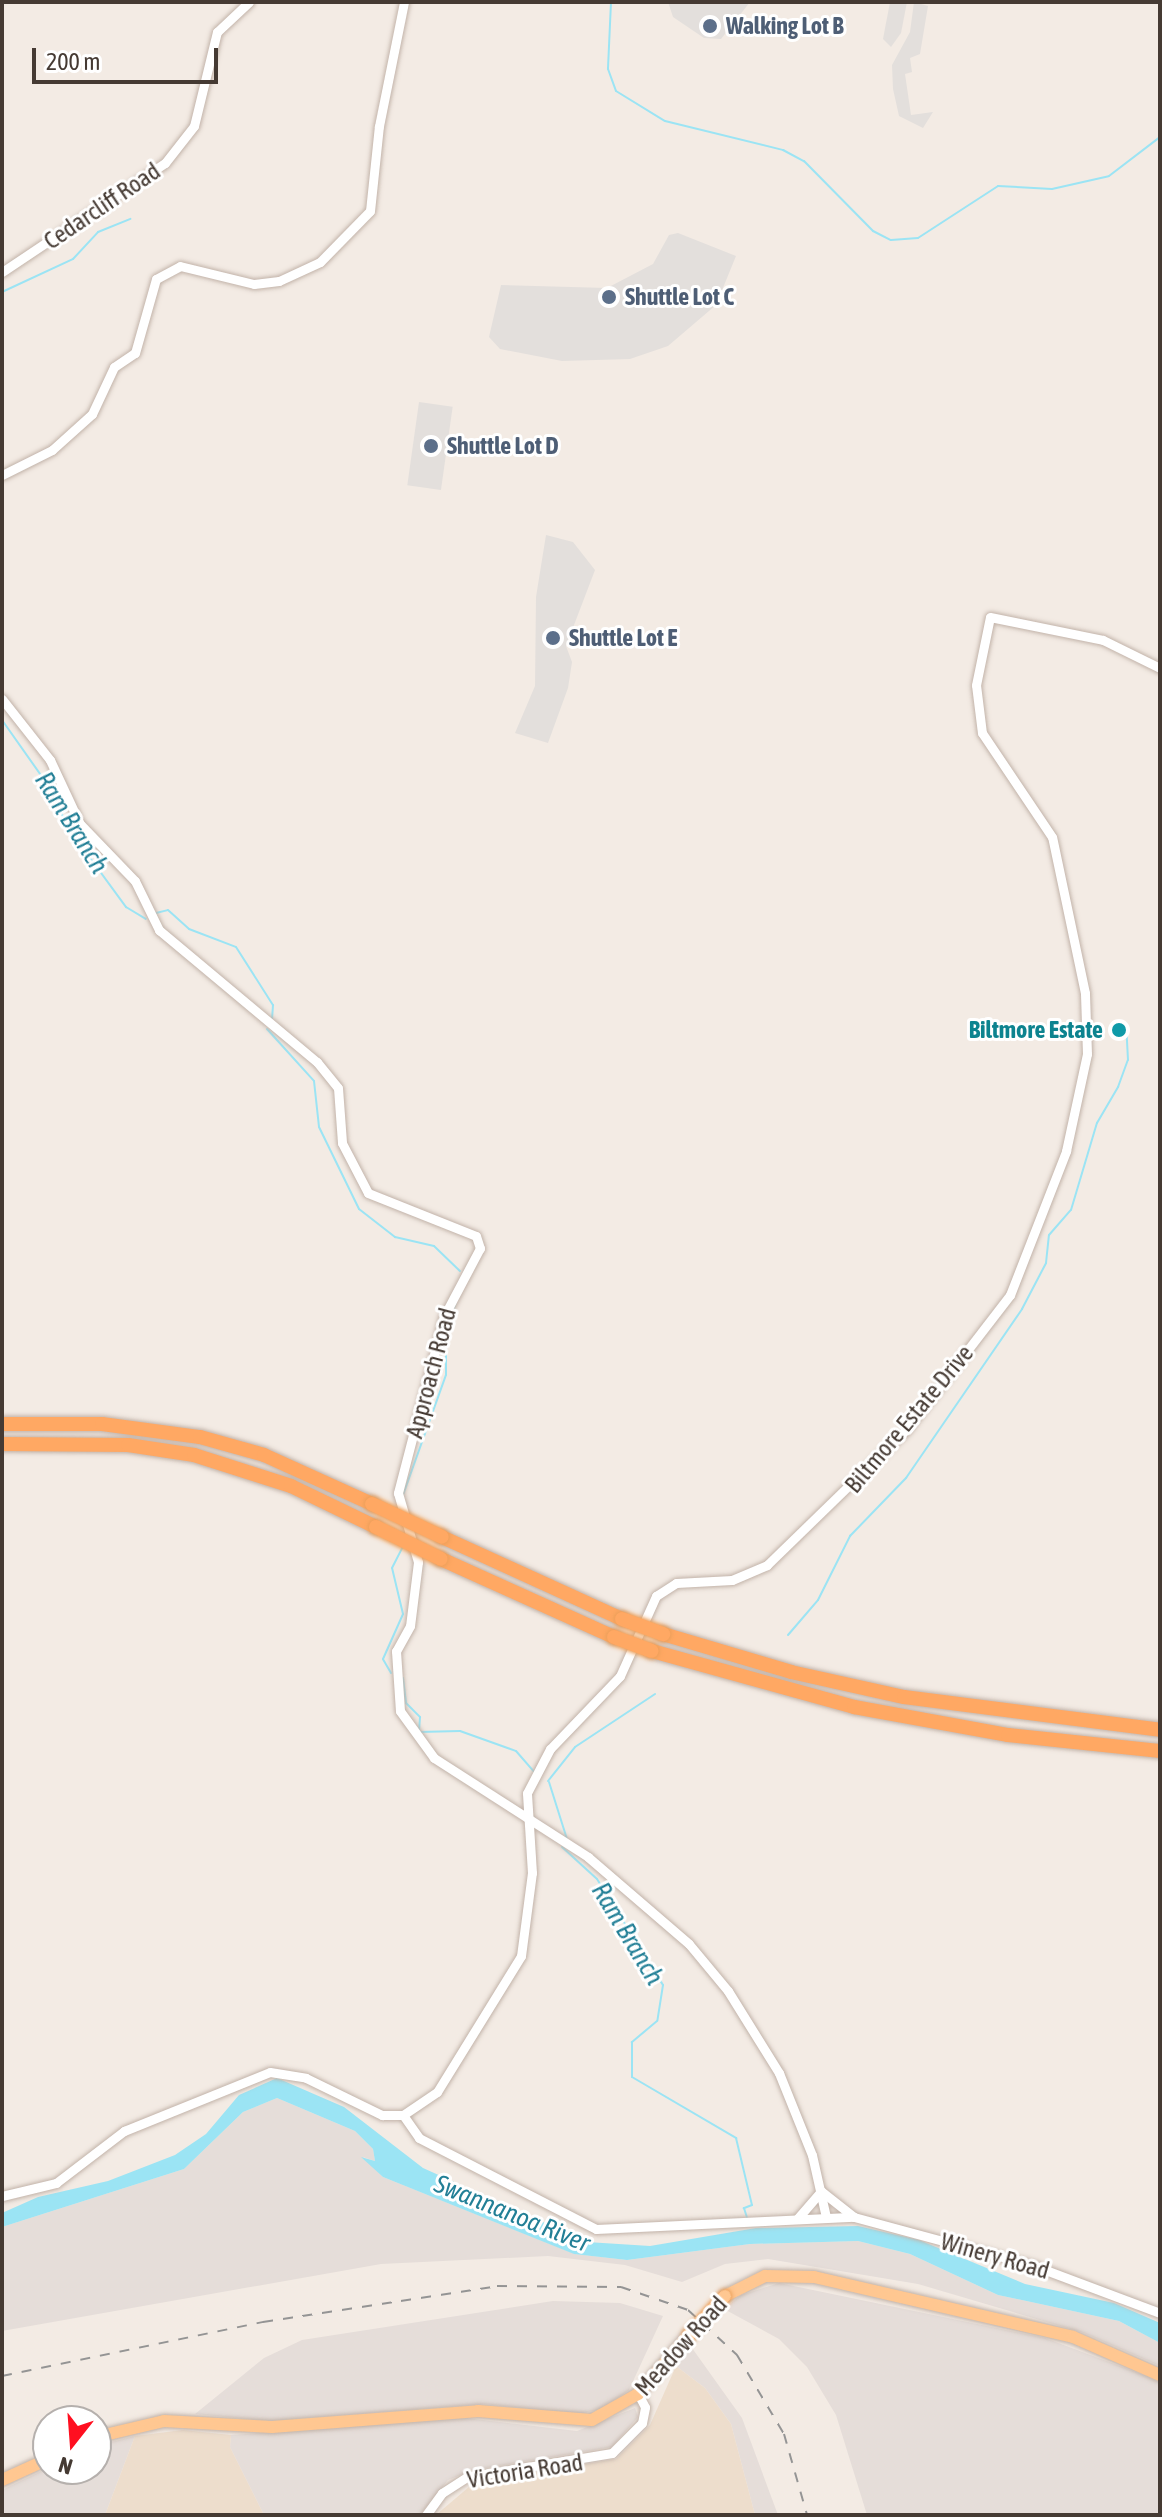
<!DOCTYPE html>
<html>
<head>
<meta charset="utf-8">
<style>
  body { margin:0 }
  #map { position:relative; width:1162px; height:2517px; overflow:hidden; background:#f3ebe4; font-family:"Asap Condensed",sans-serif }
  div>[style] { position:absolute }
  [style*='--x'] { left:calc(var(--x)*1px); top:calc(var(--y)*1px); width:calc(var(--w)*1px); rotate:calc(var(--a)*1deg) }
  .industrial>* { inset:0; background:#e5ddd9 }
  .education>* { inset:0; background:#edddcc }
  .parking>* { inset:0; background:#e3dfdc; transform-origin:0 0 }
  .water>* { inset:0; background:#9be4f4 }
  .stream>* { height:2px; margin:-1px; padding:0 1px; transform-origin:1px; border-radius:1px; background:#9be4f4 }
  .roads { filter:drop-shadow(0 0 2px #c2b3a9) drop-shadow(0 0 2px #c2b3a9) }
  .minor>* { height:9px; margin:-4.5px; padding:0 4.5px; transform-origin:4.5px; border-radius:4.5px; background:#fff }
  .major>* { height:12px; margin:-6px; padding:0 6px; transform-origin:6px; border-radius:6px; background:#ffc791 }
  .highway>* { height:14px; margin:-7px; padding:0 7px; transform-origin:7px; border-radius:7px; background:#ffa863 }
  .rail>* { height:2px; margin-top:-1px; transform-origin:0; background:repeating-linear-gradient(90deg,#949494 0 10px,transparent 0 20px) }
  .bridges { filter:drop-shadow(0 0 2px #eb9f5a) drop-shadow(0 0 2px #eb9f5a) }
  .major-bridge>* { height:12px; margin:-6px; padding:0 6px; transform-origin:6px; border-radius:6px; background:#ffc791 }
  .highway-bridge>* { height:14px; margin:-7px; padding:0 7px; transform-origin:7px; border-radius:7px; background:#ffa863 }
  .dots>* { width:22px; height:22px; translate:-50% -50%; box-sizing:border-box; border:4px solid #fff; border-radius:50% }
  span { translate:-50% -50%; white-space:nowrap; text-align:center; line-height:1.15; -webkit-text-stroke:6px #fff; paint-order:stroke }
  .service-label { font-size:24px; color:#4e5e75; font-weight:700 }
  .left { translate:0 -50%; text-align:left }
  .street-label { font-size:24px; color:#453a33 }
  .culture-label { font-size:24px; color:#0d838f; font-weight:700 }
  .right { translate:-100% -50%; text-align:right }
  .water-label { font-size:26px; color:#227f96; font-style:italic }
  .frame { position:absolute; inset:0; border:4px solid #453a33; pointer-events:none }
  .north { position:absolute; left:32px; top:2405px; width:80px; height:80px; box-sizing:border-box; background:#fff; border:2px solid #b5b0ad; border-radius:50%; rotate:197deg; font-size:22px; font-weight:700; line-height:32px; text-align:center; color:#453a33 }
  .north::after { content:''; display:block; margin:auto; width:28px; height:36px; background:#ff0f20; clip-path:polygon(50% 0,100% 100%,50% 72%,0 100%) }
  .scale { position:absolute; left:32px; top:48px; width:186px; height:36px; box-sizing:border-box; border:4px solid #453a33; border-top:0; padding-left:10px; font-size:24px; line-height:28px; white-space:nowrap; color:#453a33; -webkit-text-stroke:6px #fff; paint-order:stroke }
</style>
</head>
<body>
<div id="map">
  <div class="industrial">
    <i style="clip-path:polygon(277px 2098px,355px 2131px,373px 2149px,375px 2161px,363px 2157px,383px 2177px,575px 2254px,627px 2260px,750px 2244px,858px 2241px,910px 2254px,998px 2295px,1119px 2321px,1160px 2343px,1160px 2366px,1084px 2333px,918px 2284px,768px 2259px,725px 2264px,682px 2282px,625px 2265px,548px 2256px,381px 2264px,2px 2331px,2px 2227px,184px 2169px,243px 2112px)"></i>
    <i style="clip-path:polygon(779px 2283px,1045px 2338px,1149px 2377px,1160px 2383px,1160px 2515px,867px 2515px,836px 2415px,807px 2367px,779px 2339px,724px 2309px,741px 2295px)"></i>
    <i style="clip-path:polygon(553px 2301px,620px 2303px,663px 2316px,629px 2390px,602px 2409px,578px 2414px,484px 2404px,269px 2421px,195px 2414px,264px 2358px,302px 2340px)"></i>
    <i style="clip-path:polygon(692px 2348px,742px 2418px,778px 2515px,755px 2515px,731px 2424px,705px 2388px,676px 2366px)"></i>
    <i style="clip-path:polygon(635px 2408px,638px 2417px,612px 2447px,473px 2470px,448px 2480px,420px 2515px,264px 2515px,230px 2447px,231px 2435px,466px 2418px,577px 2431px)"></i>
    <i style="clip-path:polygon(135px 2436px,105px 2515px,2px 2515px,2px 2490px,48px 2468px,96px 2469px,96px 2446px)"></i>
  </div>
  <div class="education">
    <i style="clip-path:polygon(676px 2366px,705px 2388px,731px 2424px,755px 2515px,436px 2515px,476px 2481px,616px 2459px,650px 2425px)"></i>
    <i style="clip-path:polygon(183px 2430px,231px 2435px,230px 2447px,264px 2515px,105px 2515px,135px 2436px)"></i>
  </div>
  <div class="parking">
    <i style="clip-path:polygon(668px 2px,750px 2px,721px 39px,704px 38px,673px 17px)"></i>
    <i style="clip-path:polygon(890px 2px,907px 2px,901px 33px,891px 47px,883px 39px)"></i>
    <i style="clip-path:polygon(914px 2px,928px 6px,920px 54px,910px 58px,912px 72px,905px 74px,911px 115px,933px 112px,923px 128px,899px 116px,893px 89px,892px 65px,910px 32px)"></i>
    <i style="clip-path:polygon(678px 233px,736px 256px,716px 305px,668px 346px,630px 359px,562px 361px,500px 349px,489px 337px,501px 285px,607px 288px,653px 264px,669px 235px)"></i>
    <i style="left:419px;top:402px;width:34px;height:84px;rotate:8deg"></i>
    <i style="clip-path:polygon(546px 535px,573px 542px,595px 570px,566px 646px,572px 662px,568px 688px,548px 743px,515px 733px,535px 686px,536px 597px)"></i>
  </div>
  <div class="water">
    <i style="clip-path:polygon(277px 2078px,344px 2107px,423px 2168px,587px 2242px,650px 2246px,756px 2228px,858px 2226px,919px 2240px,1025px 2284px,1114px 2303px,1160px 2323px,1160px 2343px,1119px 2321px,998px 2295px,910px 2254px,858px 2241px,750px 2244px,627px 2260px,574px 2254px,383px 2177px,361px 2157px,375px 2161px,373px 2149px,355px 2131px,277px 2098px,243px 2112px,184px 2169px,2px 2227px,2px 2213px,38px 2197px,108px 2181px,175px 2155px,206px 2134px,239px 2095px)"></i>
  </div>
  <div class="stream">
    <i style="--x:611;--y:2;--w:67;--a:92.6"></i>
    <i style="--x:608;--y:69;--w:23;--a:70"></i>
    <i style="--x:616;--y:91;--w:57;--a:31.5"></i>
    <i style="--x:665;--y:121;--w:122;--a:13.8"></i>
    <i style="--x:783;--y:150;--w:24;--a:28"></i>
    <i style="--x:804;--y:161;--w:98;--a:45.4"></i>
    <i style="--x:873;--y:231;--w:20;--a:27"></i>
    <i style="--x:891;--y:240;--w:27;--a:-4"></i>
    <i style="--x:918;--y:238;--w:95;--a:-33"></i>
    <i style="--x:998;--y:186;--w:54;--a:3.2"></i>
    <i style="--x:1052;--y:189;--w:58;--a:-12.8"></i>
    <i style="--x:1109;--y:176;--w:64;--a:-37.4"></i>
    <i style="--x:2;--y:292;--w:78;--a:-24.9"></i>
    <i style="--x:73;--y:259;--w:37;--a:-47"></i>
    <i style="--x:98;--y:232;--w:35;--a:-22"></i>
    <i style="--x:2;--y:720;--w:92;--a:54.8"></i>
    <i style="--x:55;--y:795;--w:32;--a:70"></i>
    <i style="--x:66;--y:825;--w:102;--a:53.8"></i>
    <i style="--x:126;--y:907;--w:23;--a:31"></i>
    <i style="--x:156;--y:913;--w:12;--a:-14"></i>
    <i style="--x:168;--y:910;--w:28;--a:42"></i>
    <i style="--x:189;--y:929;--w:50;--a:21"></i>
    <i style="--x:236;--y:947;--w:69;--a:57.5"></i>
    <i style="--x:273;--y:1005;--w:14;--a:94"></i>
    <i style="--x:267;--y:1029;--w:70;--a:47.9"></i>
    <i style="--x:314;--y:1081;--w:46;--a:83.8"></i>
    <i style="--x:319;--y:1127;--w:91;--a:64"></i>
    <i style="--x:359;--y:1209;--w:46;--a:37.9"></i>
    <i style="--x:395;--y:1237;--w:40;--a:13"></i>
    <i style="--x:434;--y:1246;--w:36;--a:44"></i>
    <i style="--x:403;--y:1495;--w:127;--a:-70.3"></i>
    <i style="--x:446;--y:1375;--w:45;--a:-90"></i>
    <i style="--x:446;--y:1330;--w:29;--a:-70"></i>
    <i style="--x:788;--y:1635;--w:46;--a:-49.4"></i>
    <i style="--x:818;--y:1600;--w:72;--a:-63.4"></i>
    <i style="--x:850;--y:1536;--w:81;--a:-46"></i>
    <i style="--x:906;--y:1478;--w:205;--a:-55.5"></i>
    <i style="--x:1022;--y:1309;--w:52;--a:-62.4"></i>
    <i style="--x:1046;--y:1263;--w:28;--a:-84"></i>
    <i style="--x:1049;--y:1235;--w:33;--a:-49"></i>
    <i style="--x:1071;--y:1210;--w:91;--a:-73.4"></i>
    <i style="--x:1097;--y:1123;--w:42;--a:-59.7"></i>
    <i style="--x:1118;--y:1087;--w:29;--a:-70"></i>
    <i style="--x:1128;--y:1060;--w:37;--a:-93"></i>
    <i style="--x:391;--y:1673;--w:16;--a:-120"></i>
    <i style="--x:383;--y:1659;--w:49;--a:-66"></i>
    <i style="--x:403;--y:1614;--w:47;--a:-103.4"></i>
    <i style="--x:392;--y:1568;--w:22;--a:-63"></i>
    <i style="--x:403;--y:1678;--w:25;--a:83"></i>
    <i style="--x:406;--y:1703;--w:20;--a:45"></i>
    <i style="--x:420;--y:1717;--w:15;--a:94"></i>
    <i style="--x:419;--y:1732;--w:41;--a:-1.4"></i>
    <i style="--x:460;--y:1731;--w:59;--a:19.7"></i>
    <i style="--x:516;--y:1751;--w:28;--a:49"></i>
    <i style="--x:548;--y:1781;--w:43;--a:-51.5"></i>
    <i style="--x:575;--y:1747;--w:96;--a:-33.5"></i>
    <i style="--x:549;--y:1782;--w:60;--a:72.5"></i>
    <i style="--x:562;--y:1847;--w:47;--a:42.4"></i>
    <i style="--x:597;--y:1879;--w:125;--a:58.1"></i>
    <i style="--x:663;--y:1985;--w:36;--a:99"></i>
    <i style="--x:657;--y:2021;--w:33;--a:140"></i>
    <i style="--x:632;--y:2042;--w:35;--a:90"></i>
    <i style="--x:632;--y:2077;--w:121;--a:30.4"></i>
    <i style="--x:736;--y:2138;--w:69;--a:76.6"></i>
    <i style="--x:752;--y:2205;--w:9;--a:159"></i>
    <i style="--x:744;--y:2208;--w:10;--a:73"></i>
  </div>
  <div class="roads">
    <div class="minor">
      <i style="--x:2;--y:272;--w:196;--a:-33.8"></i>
      <i style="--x:165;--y:163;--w:47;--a:-51.9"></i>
      <i style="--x:194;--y:126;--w:97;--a:-76.3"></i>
      <i style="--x:217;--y:32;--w:44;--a:-43.2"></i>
      <i style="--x:2;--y:475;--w:56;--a:-26.6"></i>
      <i style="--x:52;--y:450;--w:54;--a:-42"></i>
      <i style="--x:92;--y:414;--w:52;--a:-64.9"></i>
      <i style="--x:114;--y:367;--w:25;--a:-34"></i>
      <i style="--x:135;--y:353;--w:77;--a:-74.2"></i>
      <i style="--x:156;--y:279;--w:27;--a:-28"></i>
      <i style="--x:180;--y:266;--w:76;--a:13.7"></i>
      <i style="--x:254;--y:284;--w:25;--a:-7"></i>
      <i style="--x:279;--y:281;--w:45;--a:-24.9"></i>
      <i style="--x:320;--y:262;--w:71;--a:-45.6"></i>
      <i style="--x:370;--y:211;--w:85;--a:-84"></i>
      <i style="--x:379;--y:126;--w:126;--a:-78.6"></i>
      <i style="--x:2;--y:699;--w:78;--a:51.8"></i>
      <i style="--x:50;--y:760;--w:71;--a:64.9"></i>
      <i style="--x:80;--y:824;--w:79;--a:46"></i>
      <i style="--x:135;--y:881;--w:55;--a:63.9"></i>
      <i style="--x:159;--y:930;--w:206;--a:39.9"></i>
      <i style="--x:317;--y:1062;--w:33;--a:51"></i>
      <i style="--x:338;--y:1088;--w:55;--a:85.8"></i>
      <i style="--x:342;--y:1143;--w:56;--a:62.5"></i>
      <i style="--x:368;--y:1193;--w:116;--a:21.7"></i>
      <i style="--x:476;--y:1236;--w:13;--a:72"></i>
      <i style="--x:480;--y:1248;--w:77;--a:117.9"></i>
      <i style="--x:444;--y:1316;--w:183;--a:104.6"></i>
      <i style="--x:398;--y:1493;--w:72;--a:73.8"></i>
      <i style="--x:418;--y:1562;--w:64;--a:97.1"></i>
      <i style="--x:410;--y:1626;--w:29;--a:119"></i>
      <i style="--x:396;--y:1651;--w:60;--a:86.2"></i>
      <i style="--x:400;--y:1711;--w:58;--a:54.1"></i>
      <i style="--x:434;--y:1758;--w:183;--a:32.7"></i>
      <i style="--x:588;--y:1857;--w:133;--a:40.7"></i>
      <i style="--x:689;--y:1944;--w:61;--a:50.3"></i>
      <i style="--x:728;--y:1991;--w:97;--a:58.1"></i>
      <i style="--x:779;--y:2073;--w:88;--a:68.1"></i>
      <i style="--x:812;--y:2155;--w:64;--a:77.3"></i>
      <i style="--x:403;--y:2115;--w:28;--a:55"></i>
      <i style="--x:419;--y:2138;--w:199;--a:27.2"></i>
      <i style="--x:596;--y:2229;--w:258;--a:-2.7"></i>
      <i style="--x:854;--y:2217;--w:188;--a:15.1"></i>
      <i style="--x:1035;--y:2266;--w:134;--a:20.6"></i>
      <i style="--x:2;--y:2196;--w:56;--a:-13.5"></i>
      <i style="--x:56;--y:2183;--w:86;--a:-37.4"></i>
      <i style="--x:124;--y:2131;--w:157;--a:-22"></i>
      <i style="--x:270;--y:2072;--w:36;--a:9"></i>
      <i style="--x:306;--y:2078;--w:85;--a:26"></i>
      <i style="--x:382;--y:2115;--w:21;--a:0"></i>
      <i style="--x:403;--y:2115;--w:41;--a:-34.1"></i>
      <i style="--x:437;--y:2092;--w:160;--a:-58.3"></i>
      <i style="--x:521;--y:1956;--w:84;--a:-82.5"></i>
      <i style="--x:532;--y:1873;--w:80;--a:-93.6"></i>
      <i style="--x:527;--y:1793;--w:50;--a:-62.4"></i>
      <i style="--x:550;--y:1749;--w:101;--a:-46.2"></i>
      <i style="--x:620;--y:1676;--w:88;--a:-65.8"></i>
      <i style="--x:656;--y:1596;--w:24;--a:-33"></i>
      <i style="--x:676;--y:1583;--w:56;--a:-3.1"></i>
      <i style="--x:732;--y:1580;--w:38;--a:-23"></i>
      <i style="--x:767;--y:1565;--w:194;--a:-44.2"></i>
      <i style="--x:906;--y:1430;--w:170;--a:-52.4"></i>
      <i style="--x:1010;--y:1295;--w:155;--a:-68.7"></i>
      <i style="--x:1066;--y:1151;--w:99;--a:-77.8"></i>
      <i style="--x:1087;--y:1054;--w:61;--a:-91.9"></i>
      <i style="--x:1085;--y:993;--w:159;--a:-101.9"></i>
      <i style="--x:1052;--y:837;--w:125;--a:-123.9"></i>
      <i style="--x:982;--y:733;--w:48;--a:-97.1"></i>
      <i style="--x:976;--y:685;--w:69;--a:-78.4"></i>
      <i style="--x:990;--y:617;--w:115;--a:11.5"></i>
      <i style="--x:1103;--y:640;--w:64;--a:26.2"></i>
      <i style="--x:797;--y:2219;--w:37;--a:-49"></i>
      <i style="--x:821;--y:2191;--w:42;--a:38.2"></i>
      <i style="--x:426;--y:2515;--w:27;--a:-54"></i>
      <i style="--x:442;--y:2493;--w:30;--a:-33"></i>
      <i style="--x:467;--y:2477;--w:147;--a:-9.4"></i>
      <i style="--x:612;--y:2453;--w:42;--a:-45"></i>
      <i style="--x:642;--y:2423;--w:16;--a:-79"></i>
      <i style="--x:645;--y:2407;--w:15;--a:-118"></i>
    </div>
    <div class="major">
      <i style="--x:725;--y:2296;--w:45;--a:-26.6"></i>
      <i style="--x:765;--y:2276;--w:49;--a:1.2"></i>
      <i style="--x:814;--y:2277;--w:266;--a:13"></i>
      <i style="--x:1073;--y:2337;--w:95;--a:23.6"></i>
      <i style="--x:96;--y:2437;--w:70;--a:-13.2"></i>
      <i style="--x:164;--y:2421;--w:108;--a:3.2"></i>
      <i style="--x:272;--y:2427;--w:207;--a:-4.4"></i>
      <i style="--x:478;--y:2411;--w:114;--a:4.5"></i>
      <i style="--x:592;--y:2420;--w:53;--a:-29.5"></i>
      <i style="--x:638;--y:2394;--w:78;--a:-49.2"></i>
      <i style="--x:2;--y:2480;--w:51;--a:-24.5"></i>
    </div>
    <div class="highway">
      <i style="--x:2;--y:1424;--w:100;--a:0"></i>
      <i style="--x:102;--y:1424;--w:99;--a:7.6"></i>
      <i style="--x:200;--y:1437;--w:66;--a:15.7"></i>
      <i style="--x:264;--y:1455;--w:119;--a:24.4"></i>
      <i style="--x:2;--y:1444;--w:126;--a:0.5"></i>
      <i style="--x:128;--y:1445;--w:67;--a:8.6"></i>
      <i style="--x:194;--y:1455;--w:102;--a:17.7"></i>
      <i style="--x:291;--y:1486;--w:94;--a:25.8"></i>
      <i style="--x:442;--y:1537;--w:198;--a:24.5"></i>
      <i style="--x:441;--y:1559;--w:190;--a:24.3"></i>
      <i style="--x:663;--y:1634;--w:134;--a:16.5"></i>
      <i style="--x:791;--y:1672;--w:116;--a:12.5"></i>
      <i style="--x:904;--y:1697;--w:258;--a:7.3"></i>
      <i style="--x:652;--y:1651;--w:210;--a:15.5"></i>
      <i style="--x:854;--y:1707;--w:157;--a:10.3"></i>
      <i style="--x:1008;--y:1735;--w:153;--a:6"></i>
    </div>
  </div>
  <div class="rail">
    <i style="--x:2;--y:2376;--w:267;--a:-11.7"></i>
    <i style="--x:263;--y:2322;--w:237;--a:-8.7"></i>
    <i style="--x:497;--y:2286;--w:124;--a:0.5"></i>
    <i style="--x:621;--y:2287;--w:71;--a:18.9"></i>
    <i style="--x:688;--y:2310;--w:67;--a:42.6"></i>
    <i style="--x:737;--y:2355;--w:92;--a:59.3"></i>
    <i style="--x:784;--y:2434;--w:84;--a:74.1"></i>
  </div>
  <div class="bridges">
    <div class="major-bridge">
      <i style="--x:689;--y:2335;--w:53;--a:-47.3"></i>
    </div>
    <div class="highway-bridge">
      <i style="--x:372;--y:1504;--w:77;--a:25.2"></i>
      <i style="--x:376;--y:1527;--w:72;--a:26.2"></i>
      <i style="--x:622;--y:1619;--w:44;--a:20.1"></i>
      <i style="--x:614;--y:1637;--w:40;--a:20.2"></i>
    </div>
  </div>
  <div class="dots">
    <i style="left:710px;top:26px;background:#5c6f8a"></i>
    <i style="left:609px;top:297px;background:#5c6f8a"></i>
    <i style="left:431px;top:446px;background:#5c6f8a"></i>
    <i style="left:553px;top:638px;background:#5c6f8a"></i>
    <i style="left:1119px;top:1030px;background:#0f9aa8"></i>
  </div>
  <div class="service-label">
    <span class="left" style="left:726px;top:26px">Walking Lot B</span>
    <span class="left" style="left:625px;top:297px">Shuttle Lot C</span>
    <span class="left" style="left:447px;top:446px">Shuttle Lot D</span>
    <span class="left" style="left:569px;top:638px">Shuttle Lot E</span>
  </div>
  <div class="street-label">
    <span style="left:102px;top:206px;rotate:-34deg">Cedarcliff Road</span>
    <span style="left:431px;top:1373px;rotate:-75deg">Approach Road</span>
    <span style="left:909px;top:1419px;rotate:-50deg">Biltmore Estate Drive</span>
    <span style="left:995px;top:2256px;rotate:16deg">Winery Road</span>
    <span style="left:681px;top:2346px;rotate:-48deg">Meadow Road</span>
    <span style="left:525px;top:2471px;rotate:-9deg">Victoria Road</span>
  </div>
  <div class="culture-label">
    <span class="right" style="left:1103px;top:1030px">Biltmore Estate</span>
  </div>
  <div class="water-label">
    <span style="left:71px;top:823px;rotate:58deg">Ram Branch</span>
    <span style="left:627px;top:1934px;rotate:59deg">Ram Branch</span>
    <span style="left:512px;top:2214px;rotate:22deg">Swannanoa River</span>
  </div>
  <div class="frame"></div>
  <div class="north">N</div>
  <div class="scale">200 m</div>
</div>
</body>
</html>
